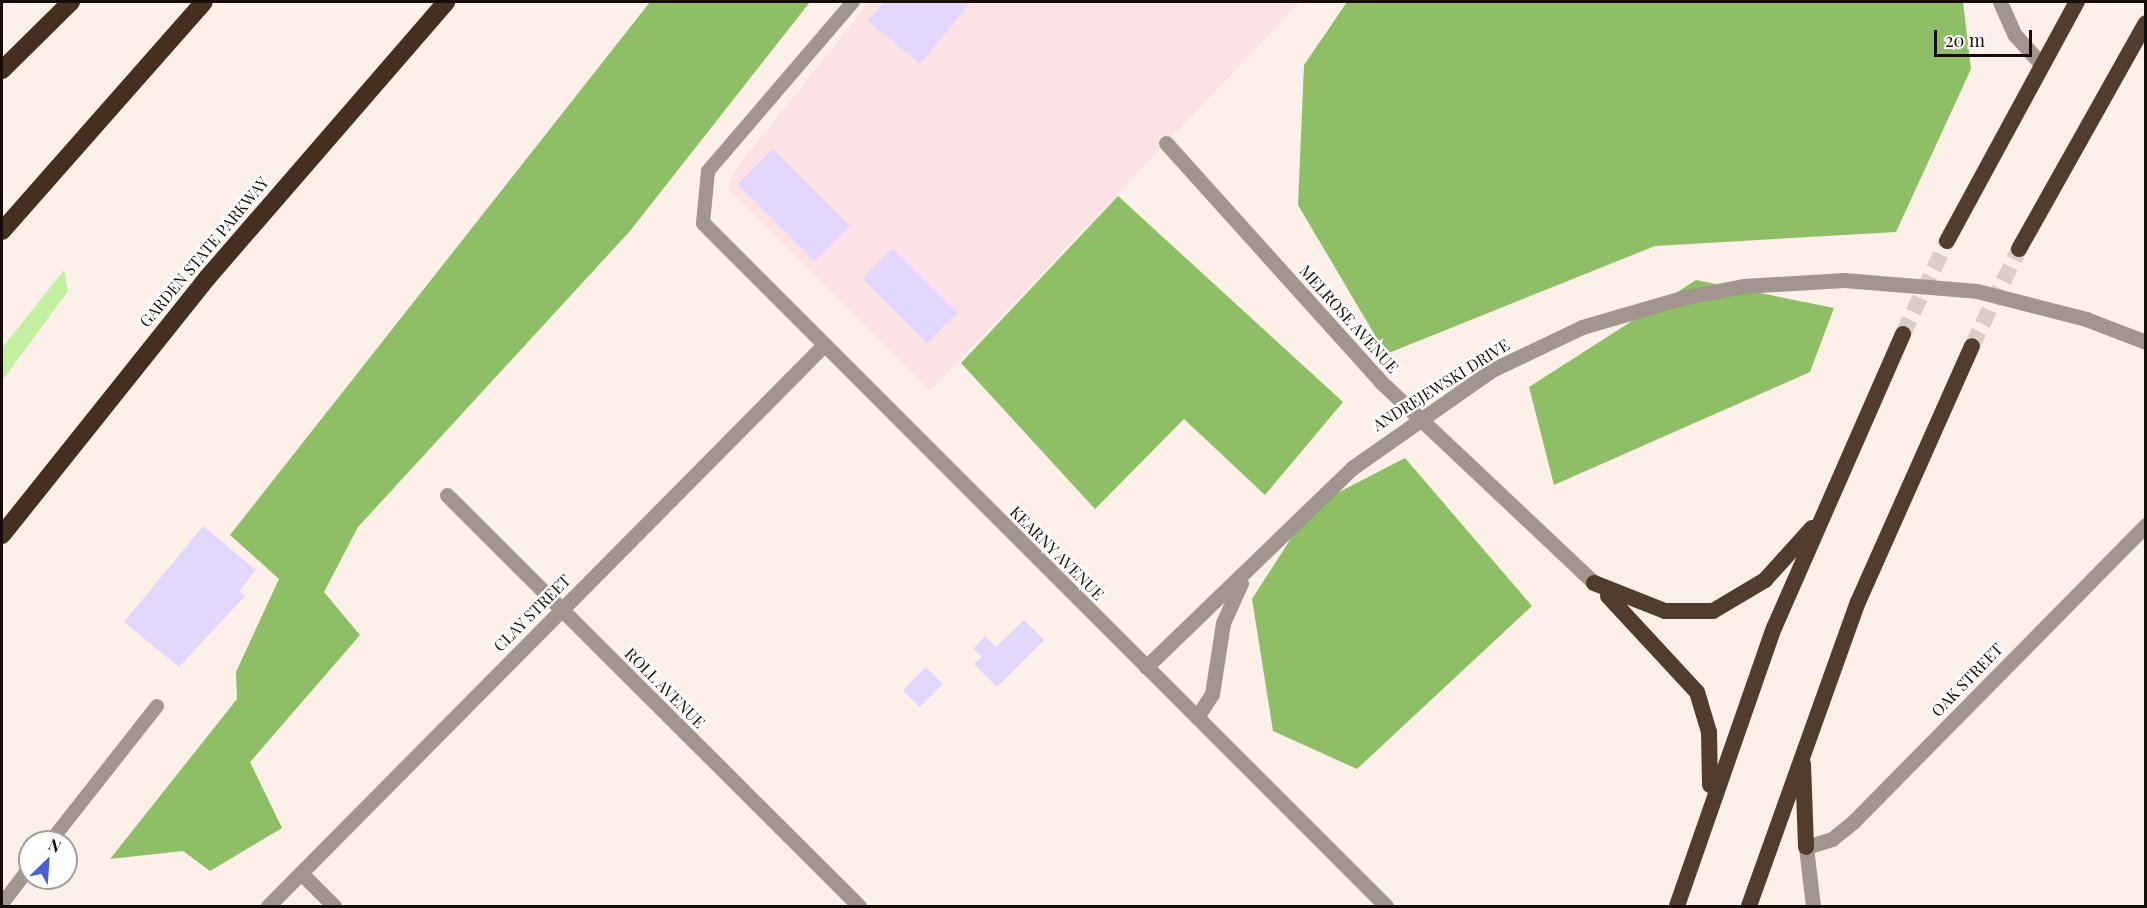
<!DOCTYPE html>
<html>
<head>
<meta charset="utf-8">
<style>
  body { margin:0 }
  #map { position:relative; width:2147px; height:908px; overflow:hidden; background:#fdf0e9; font-family:"Playfair Display",serif }
  div>[style] { position:absolute }
  [style*='--x'] { left:calc(var(--x)*1px); top:calc(var(--y)*1px); width:calc(var(--w)*1px); rotate:calc(var(--a)*1deg) }
  .industrial>* { inset:0; background:#fce1e5 }
  .green>* { inset:0; background:#c4f0a2 }
  .forest>* { inset:0; background:#8ebe65 }
  .building>* { inset:0; background:#e1d7fc; transform-origin:0 0 }
  .trunk-tunnel>* { height:16px; margin-top:-8px; transform-origin:0; background:repeating-linear-gradient(90deg,#dacec7 0 16px,transparent 0 24px) }
  .service>* { height:14px; margin:-7px; padding:0 7px; transform-origin:7px; border-radius:7px; background:#a2958d }
  .minor>* { height:15px; margin:-7.5px; padding:0 7.5px; transform-origin:7.5px; border-radius:7.5px; background:#a2958d }
  .trunk>* { height:16px; margin:-8px; padding:0 8px; transform-origin:8px; border-radius:8px; background:#523c2d }
  .motorway>* { height:18px; margin:-9px; padding:0 9px; transform-origin:9px; border-radius:9px; background:#462f1f }
  .minor-bridge>* { height:15px; margin:-7.5px; padding:0 7.5px; transform-origin:7.5px; border-radius:7.5px; background:#a2958d }
  span { translate:-50% -50%; white-space:nowrap; text-align:center; line-height:1.15; -webkit-text-stroke:5px #fff; paint-order:stroke }
  .street-label { font-size:16px; color:#170c07 }
  .frame { position:absolute; inset:0; border:3px solid #170c07; pointer-events:none }
  .north { position:absolute; left:18px; top:830px; width:60px; height:60px; box-sizing:border-box; background:#fff; border:2px solid #a29e9c; border-radius:50%; rotate:25deg; font-size:16px; font-weight:700; line-height:24px; text-align:center; color:#170c07 }
  .north::after { content:''; display:block; margin:auto; width:21px; height:27px; background:#4760d4; clip-path:polygon(50% 0,100% 100%,50% 72%,0 100%) }
  .scale { position:absolute; left:1934px; top:30px; width:98px; height:27px; box-sizing:border-box; border:3px solid #170c07; border-top:0; padding-left:8px; font-size:18px; line-height:21px; white-space:nowrap; color:#170c07; -webkit-text-stroke:4px #fff; paint-order:stroke }
</style>
</head>
<body>
<div id="map">
  <div class="industrial">
    <i style="clip-path:polygon(869px 2px,1300px 2px,930px 391px,728px 189px,735px 170px)"></i>
  </div>
  <div class="green">
    <i style="clip-path:polygon(64px 270px,68px 291px,2px 381px,2px 348px)"></i>
  </div>
  <div class="forest">
    <i style="clip-path:polygon(650px 2px,810px 2px,630px 231px,358px 527px,324px 592px,360px 635px,250px 762px,282px 828px,210px 871px,183px 851px,110px 859px,237px 699px,236px 672px,279px 579px,230px 535px)"></i>
    <i style="clip-path:polygon(1347px 2px,1963px 2px,1971px 69px,1896px 232px,1655px 246px,1386px 354px,1298px 205px,1304px 65px)"></i>
    <i style="clip-path:polygon(1118px 196px,1343px 402px,1265px 495px,1184px 419px,1095px 509px,961px 363px)"></i>
    <i style="clip-path:polygon(1696px 280px,1834px 308px,1810px 372px,1554px 485px,1529px 387px)"></i>
    <i style="clip-path:polygon(1405px 458px,1532px 606px,1357px 769px,1273px 731px,1252px 599px,1312px 506px)"></i>
  </div>
  <div class="building">
    <i style="clip-path:polygon(884px 2px,968px 2px,970px 3px,920px 64px,868px 21px)"></i>
    <i style="left:773px;top:149px;width:109px;height:50px;rotate:45deg"></i>
    <i style="left:893px;top:248px;width:91px;height:43px;rotate:45deg"></i>
    <i style="clip-path:polygon(203px 526px,256px 570px,239px 591px,245px 596px,179px 667px,124px 622px)"></i>
    <i style="clip-path:polygon(1024px 620px,1044px 640px,997px 687px,974px 664px,982px 657px,973px 649px,985px 636px,996px 647px)"></i>
    <i style="left:926px;top:667px;width:24px;height:33px;rotate:45deg"></i>
  </div>
  <div class="trunk-tunnel">
    <i style="--x:1903;--y:334;--w:103;--a:-64.7"></i>
    <i style="--x:1972;--y:346;--w:108;--a:-64.1"></i>
  </div>
  <div class="service">
    <i style="--x:703;--y:223;--w:52;--a:-84.5"></i>
    <i style="--x:708;--y:171;--w:223;--a:-49.4"></i>
    <i style="--x:50;--y:842;--w:173;--a:-51.8"></i>
    <i style="--x:2;--y:904;--w:46;--a:-52.9"></i>
  </div>
  <div class="minor">
    <i style="--x:2000;--y:2;--w:36;--a:66"></i>
    <i style="--x:2015;--y:35;--w:38;--a:48"></i>
    <i style="--x:1166;--y:143;--w:321;--a:48"></i>
    <i style="--x:1381;--y:382;--w:293;--a:43.3"></i>
    <i style="--x:703;--y:223;--w:966;--a:45"></i>
    <i style="--x:2086;--y:319;--w:64;--a:21"></i>
    <i style="--x:447;--y:495;--w:582;--a:44.93"></i>
    <i style="--x:1146;--y:667;--w:286;--a:-44"></i>
    <i style="--x:1352;--y:468;--w:171;--a:-35"></i>
    <i style="--x:1492;--y:370;--w:100;--a:-25.5"></i>
    <i style="--x:1582;--y:327;--w:104;--a:-16.2"></i>
    <i style="--x:1682;--y:298;--w:62;--a:-11.1"></i>
    <i style="--x:1743;--y:286;--w:101;--a:-3.4"></i>
    <i style="--x:1197;--y:717;--w:27;--a:-57"></i>
    <i style="--x:1212;--y:694;--w:72;--a:-81.2"></i>
    <i style="--x:1223;--y:623;--w:44;--a:-65.8"></i>
    <i style="--x:301;--y:873;--w:47;--a:45"></i>
    <i style="--x:268;--y:906;--w:788;--a:-45.26"></i>
    <i style="--x:1813;--y:906;--w:59;--a:-96.8"></i>
    <i style="--x:1806;--y:847;--w:27;--a:-17"></i>
    <i style="--x:1832;--y:839;--w:28;--a:-39"></i>
    <i style="--x:1854;--y:821;--w:416;--a:-45.4"></i>
  </div>
  <div class="trunk">
    <i style="--x:1947;--y:241;--w:272;--a:-61.5"></i>
    <i style="--x:2019;--y:249;--w:259;--a:-60.7"></i>
    <i style="--x:1594;--y:583;--w:76;--a:21.5"></i>
    <i style="--x:1665;--y:611;--w:48;--a:0"></i>
    <i style="--x:1713;--y:611;--w:61;--a:-30.8"></i>
    <i style="--x:1765;--y:580;--w:70;--a:-47.9"></i>
    <i style="--x:1608;--y:596;--w:131;--a:47.2"></i>
    <i style="--x:1697;--y:692;--w:42;--a:73.3"></i>
    <i style="--x:1709;--y:732;--w:53;--a:88.9"></i>
    <i style="--x:1803;--y:764;--w:83;--a:87.9"></i>
    <i style="--x:1677;--y:906;--w:294;--a:-70.8"></i>
    <i style="--x:1774;--y:628;--w:321;--a:-66.3"></i>
    <i style="--x:1749;--y:906;--w:323;--a:-70.3"></i>
    <i style="--x:1858;--y:602;--w:280;--a:-66"></i>
  </div>
  <div class="motorway">
    <i style="--x:2;--y:70;--w:97;--a:-44.6"></i>
    <i style="--x:2;--y:231;--w:305;--a:-48.6"></i>
    <i style="--x:2;--y:535;--w:330;--a:-51.4"></i>
    <i style="--x:208;--y:277;--w:364;--a:-49.1"></i>
  </div>
  <div class="minor-bridge">
    <i style="--x:1844;--y:280;--w:133;--a:4.7"></i>
    <i style="--x:1977;--y:291;--w:113;--a:14.4"></i>
  </div>
  <div class="street-label">
    <span style="left:204px;top:252px;rotate:-50deg">GARDEN STATE PARKWAY</span>
    <span style="left:1349px;top:319px;rotate:48deg">MELROSE AVENUE</span>
    <span style="left:1441px;top:385px;rotate:-32deg">ANDREJEWSKI DRIVE</span>
    <span style="left:1057px;top:553px;rotate:45deg">KEARNY AVENUE</span>
    <span style="left:532px;top:613px;rotate:-45deg">CLAY STREET</span>
    <span style="left:1967px;top:680px;rotate:-46deg">OAK STREET</span>
    <span style="left:665px;top:688px;rotate:45deg">ROLL AVENUE</span>
  </div>
  <div class="frame"></div>
  <div class="north">N</div>
  <div class="scale">20 m</div>
</div>
</body>
</html>
